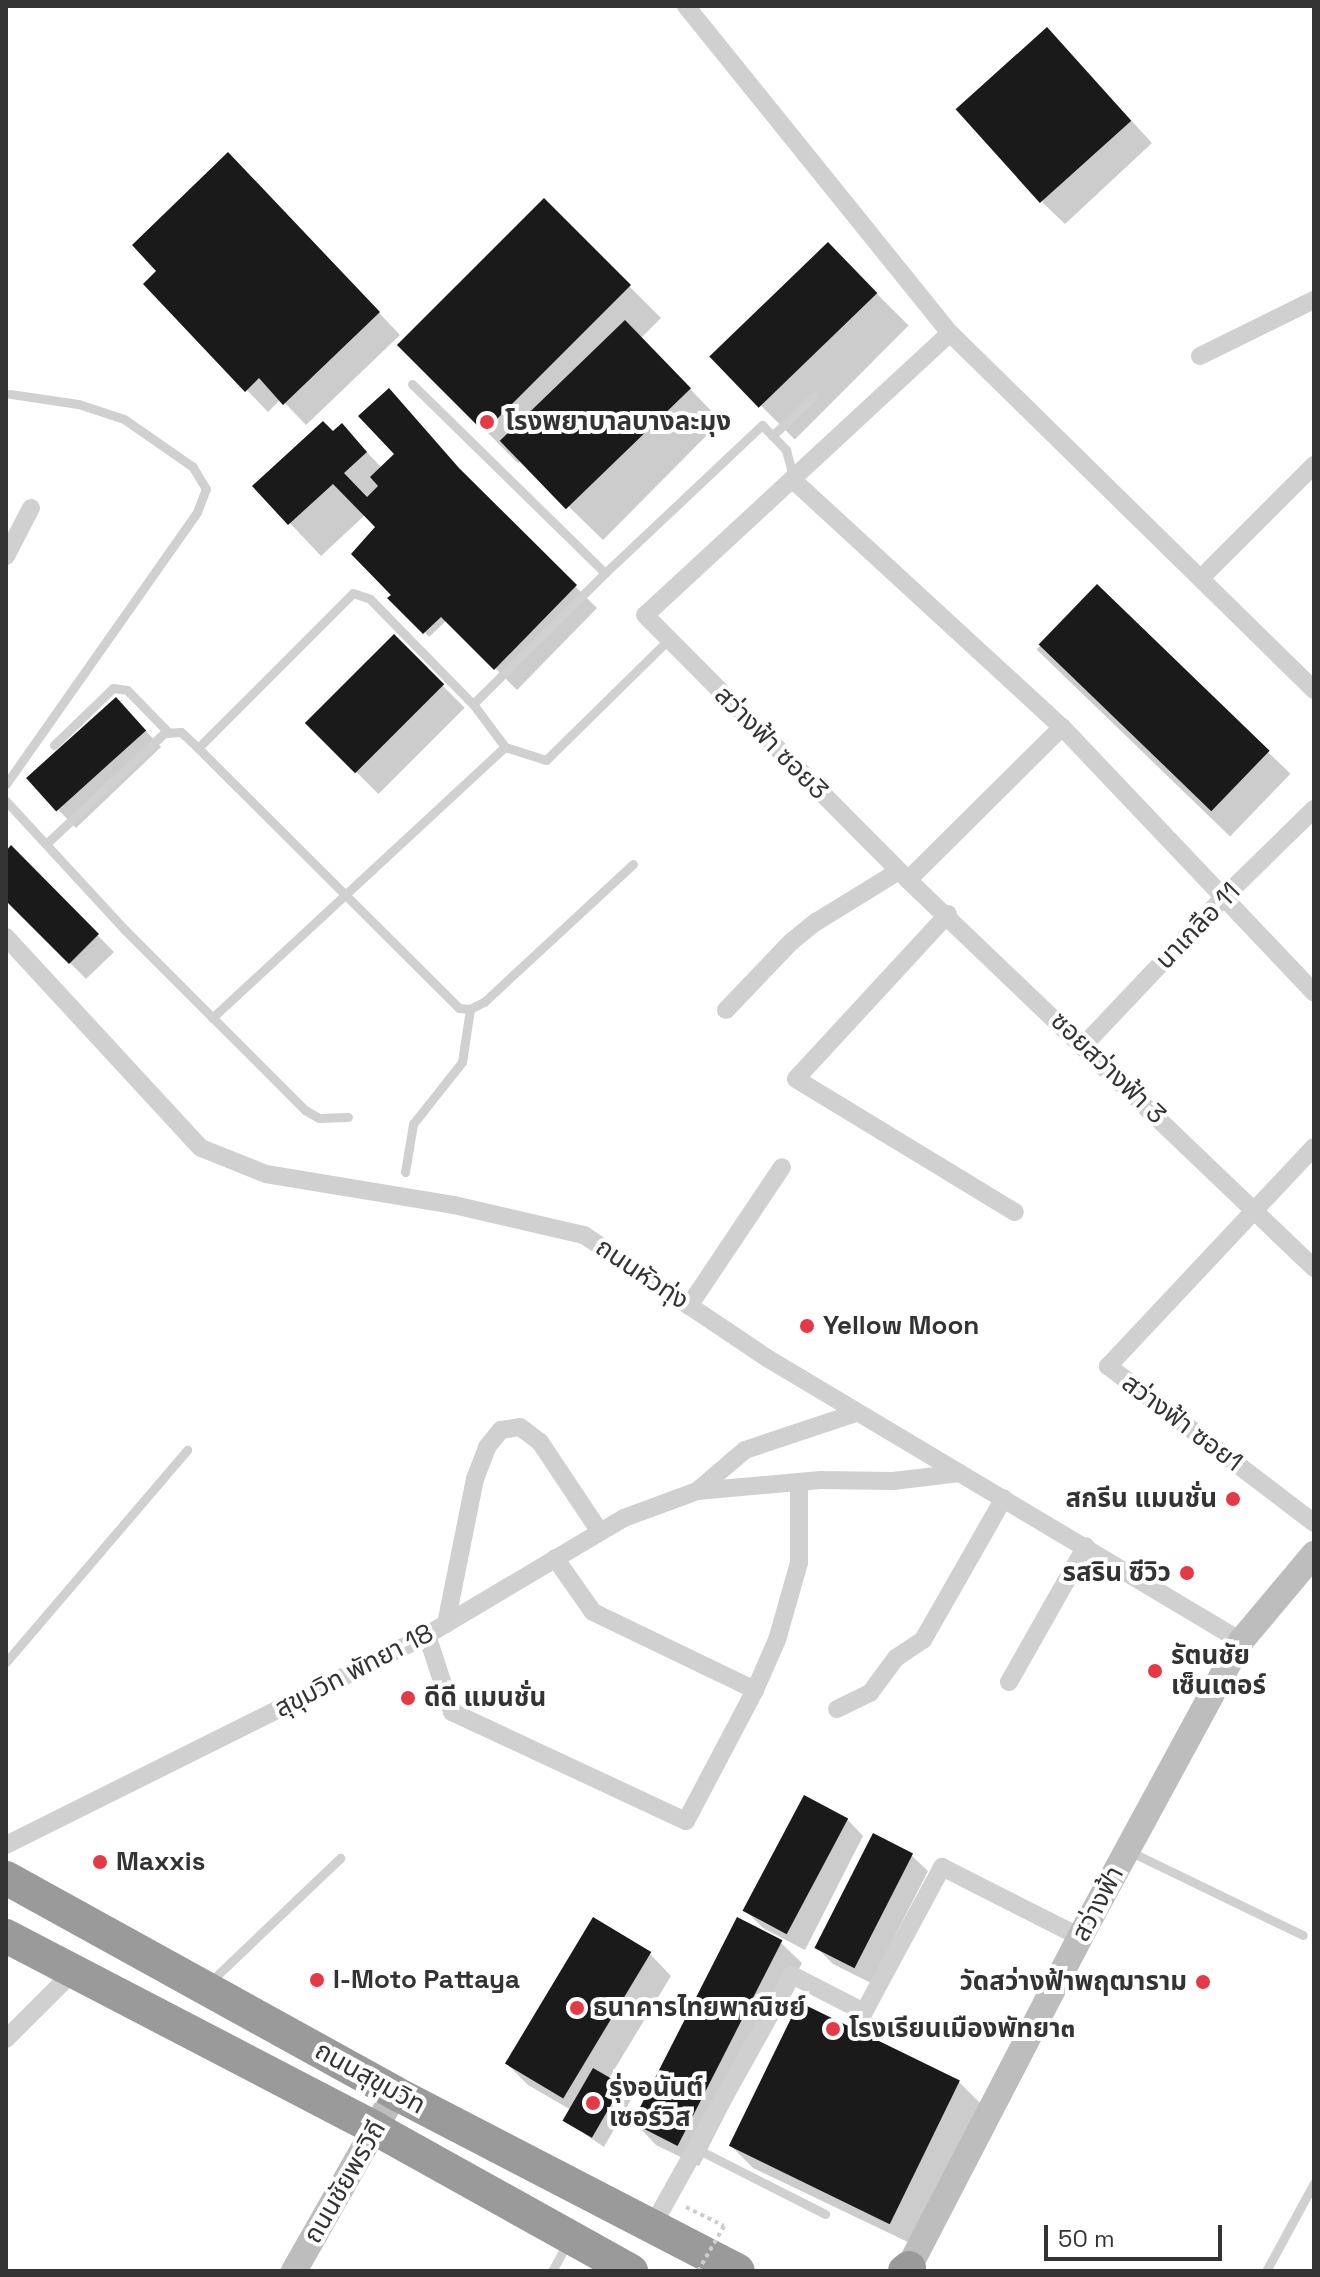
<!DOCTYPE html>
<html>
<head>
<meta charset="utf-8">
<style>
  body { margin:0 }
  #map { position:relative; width:1320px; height:2277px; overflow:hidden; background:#fff; font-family:"Space Grotesk","Noto Sans Thai",sans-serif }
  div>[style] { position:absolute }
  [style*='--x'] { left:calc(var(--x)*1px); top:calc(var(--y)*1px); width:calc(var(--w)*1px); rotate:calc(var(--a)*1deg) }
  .shadow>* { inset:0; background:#0003; transform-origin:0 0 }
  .building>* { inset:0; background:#1a1a1a; transform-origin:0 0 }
  .path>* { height:4px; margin-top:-2px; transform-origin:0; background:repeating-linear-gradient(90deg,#cdcdcd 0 4px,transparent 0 8px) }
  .lane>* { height:9px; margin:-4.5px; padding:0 4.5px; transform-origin:4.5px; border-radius:4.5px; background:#d0d0d0 }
  .street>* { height:18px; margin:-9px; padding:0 9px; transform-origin:9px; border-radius:9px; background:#d0d0d0 }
  .secondary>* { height:26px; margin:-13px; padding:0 13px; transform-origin:13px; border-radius:13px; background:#bdbdbd }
  .highway>* { height:34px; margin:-17px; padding:0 17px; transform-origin:17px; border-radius:17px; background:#9a9a9a }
  .path-bridge>* { height:4px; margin-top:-2px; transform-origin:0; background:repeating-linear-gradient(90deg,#cdcdcd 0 4px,transparent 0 8px) }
  .dots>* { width:22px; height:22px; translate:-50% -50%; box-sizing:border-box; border:4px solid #fff; border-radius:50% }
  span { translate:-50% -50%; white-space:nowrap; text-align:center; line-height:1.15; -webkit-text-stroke:8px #fff; paint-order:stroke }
  .poi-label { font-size:26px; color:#333; font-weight:700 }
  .left { translate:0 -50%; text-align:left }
  .right { translate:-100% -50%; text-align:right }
  .street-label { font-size:26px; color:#333 }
  .frame { position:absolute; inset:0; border:8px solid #333; pointer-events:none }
  .scale { position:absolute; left:1044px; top:2225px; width:178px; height:36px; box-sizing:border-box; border:4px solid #333; border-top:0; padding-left:10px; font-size:24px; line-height:28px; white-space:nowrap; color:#333; -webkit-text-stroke:6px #fff; paint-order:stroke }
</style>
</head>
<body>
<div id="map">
  <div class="shadow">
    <i style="clip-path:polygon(1068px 52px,1152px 143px,1065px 224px,1043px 203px)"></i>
    <i style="clip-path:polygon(249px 176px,400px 335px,306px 425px,281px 399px,268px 412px,247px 390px)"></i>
    <i style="clip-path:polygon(544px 201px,661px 318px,641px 338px,721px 421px,603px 540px,521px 460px,518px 463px,401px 346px)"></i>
    <i style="left:828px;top:245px;width:114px;height:161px;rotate:45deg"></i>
    <i style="clip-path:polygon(342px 426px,382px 468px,464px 476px,597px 608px,517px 690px,447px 620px,429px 637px,353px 554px,377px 527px,365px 515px,321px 556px,255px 486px)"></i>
    <i style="left:1097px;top:587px;width:269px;height:87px;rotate:44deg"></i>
    <i style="left:394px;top:637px;width:100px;height:122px;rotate:45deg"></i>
    <i style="clip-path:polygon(132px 716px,161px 747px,76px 828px,30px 781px)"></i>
    <i style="clip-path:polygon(11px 848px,114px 952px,86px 979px,6px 898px,6px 854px)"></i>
    <i style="clip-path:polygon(847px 1819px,863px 1836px,805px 1950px,763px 1928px,747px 1912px)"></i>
    <i style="clip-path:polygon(911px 1855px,928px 1871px,871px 1983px,833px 1964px,817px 1948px)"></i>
    <i style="clip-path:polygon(780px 1942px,802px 1963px,699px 2166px,656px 2145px,635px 2123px)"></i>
    <i style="clip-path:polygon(650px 1954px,671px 1976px,608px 2080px,632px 2098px,604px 2147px,565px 2121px,571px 2110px,528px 2085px,506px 2063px)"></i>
    <i style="clip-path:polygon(958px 2081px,980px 2103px,912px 2244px,753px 2168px,731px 2146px)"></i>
  </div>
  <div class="building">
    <i style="left:1047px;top:27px;width:126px;height:123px;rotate:48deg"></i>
    <i style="clip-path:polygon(228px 152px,380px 312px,283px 405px,259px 378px,245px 392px,143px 284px,156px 271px,132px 245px)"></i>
    <i style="left:544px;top:198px;width:123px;height:208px;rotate:45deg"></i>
    <i style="left:828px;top:242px;width:71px;height:165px;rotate:46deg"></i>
    <i style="left:625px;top:320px;width:95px;height:174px;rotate:46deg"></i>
    <i style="clip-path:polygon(389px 388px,459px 468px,577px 585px,494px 670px,441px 617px,423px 634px,387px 598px,391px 595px,351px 554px,375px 527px,333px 484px,288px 525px,252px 486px,323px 421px,333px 431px,342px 423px,367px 452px,344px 473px,367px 497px,378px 486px,370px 477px,394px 454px,358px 416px)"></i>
    <i style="left:1097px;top:584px;width:240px;height:84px;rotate:44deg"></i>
    <i style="left:394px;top:634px;width:71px;height:126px;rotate:45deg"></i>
    <i style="left:116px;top:697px;width:45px;height:121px;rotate:48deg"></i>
    <i style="clip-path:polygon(11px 845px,99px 934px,69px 964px,6px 901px,6px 851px)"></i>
    <i style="left:804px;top:1795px;width:50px;height:131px;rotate:28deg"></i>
    <i style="left:873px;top:1833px;width:45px;height:129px;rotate:27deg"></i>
    <i style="left:593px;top:1917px;width:68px;height:171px;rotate:31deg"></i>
    <i style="left:737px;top:1917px;width:51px;height:231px;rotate:27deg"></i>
    <i style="left:799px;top:2002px;width:179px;height:160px;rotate:26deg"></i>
    <i style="left:593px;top:2068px;width:34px;height:61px;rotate:30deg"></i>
  </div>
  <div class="path">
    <i style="--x:686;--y:2207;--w:42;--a:26.6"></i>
  </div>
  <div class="lane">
    <i style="--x:412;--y:384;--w:270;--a:44.4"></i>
    <i style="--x:605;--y:573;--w:216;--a:-43.3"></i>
    <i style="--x:762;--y:425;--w:35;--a:46"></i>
    <i style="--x:786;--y:450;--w:28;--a:75"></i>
    <i style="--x:772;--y:436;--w:57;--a:-43.6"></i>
    <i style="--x:473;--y:704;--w:186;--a:-44.8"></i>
    <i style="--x:54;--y:745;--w:82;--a:-44"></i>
    <i style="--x:113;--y:688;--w:14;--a:8"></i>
    <i style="--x:127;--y:690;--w:60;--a:45.7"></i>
    <i style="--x:198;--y:748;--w:368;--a:44.9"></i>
    <i style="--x:459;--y:1008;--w:11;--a:5"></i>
    <i style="--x:470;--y:1009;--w:16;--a:-27"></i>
    <i style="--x:484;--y:1002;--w:203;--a:-42.8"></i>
    <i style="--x:6;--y:784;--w:332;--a:-54.9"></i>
    <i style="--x:197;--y:512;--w:25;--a:-69"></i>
    <i style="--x:206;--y:489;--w:26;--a:-121"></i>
    <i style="--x:193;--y:467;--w:84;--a:-145.2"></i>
    <i style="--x:124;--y:419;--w:48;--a:-161.9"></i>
    <i style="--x:78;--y:404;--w:69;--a:-171.6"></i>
    <i style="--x:6;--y:801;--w:176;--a:47.3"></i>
    <i style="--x:125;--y:930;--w:255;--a:45"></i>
    <i style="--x:305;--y:1110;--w:16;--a:30"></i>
    <i style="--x:319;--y:1118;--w:29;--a:-2"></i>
    <i style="--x:46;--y:844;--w:162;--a:-43.2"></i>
    <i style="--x:164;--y:733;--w:17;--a:-3"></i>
    <i style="--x:181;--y:732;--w:23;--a:43"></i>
    <i style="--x:198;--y:748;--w:219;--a:-45"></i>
    <i style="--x:353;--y:593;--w:18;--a:19"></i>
    <i style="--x:370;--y:599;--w:147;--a:45.6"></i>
    <i style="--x:473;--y:704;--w:54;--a:53.3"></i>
    <i style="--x:505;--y:747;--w:43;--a:17.6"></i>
    <i style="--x:546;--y:760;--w:171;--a:-44.5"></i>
    <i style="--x:212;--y:1018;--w:399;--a:-42.8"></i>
    <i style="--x:405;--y:1172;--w:49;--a:-80.5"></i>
    <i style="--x:413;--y:1124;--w:79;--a:-51.7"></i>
    <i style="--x:462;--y:1062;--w:54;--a:-81.4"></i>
    <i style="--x:6;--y:1662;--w:279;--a:-49.5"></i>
    <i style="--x:1129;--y:1851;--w:193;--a:25.8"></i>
    <i style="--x:210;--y:1982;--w:180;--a:-43.6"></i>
    <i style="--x:695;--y:2148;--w:146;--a:26.9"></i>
    <i style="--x:552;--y:2271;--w:31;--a:-61"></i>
    <i style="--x:1266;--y:2271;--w:100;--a:-61.4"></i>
  </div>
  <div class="street">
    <i style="--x:686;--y:6;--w:420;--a:51.1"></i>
    <i style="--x:950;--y:333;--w:510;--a:44.44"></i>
    <i style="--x:950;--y:333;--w:415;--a:137.2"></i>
    <i style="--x:645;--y:615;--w:373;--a:45.2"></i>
    <i style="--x:908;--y:880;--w:562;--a:43.7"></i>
    <i style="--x:1200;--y:356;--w:127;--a:-26.2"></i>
    <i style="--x:793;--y:480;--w:365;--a:42.6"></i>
    <i style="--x:1062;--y:727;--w:366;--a:46.5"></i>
    <i style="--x:6;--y:556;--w:54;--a:-62.5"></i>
    <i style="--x:1201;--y:578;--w:160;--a:-45"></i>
    <i style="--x:908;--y:880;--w:217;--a:-44.8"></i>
    <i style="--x:948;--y:914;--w:224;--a:132.7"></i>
    <i style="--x:796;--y:1079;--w:256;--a:31.3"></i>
    <i style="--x:6;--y:937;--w:287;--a:47.3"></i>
    <i style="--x:201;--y:1148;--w:70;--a:21.8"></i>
    <i style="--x:266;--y:1174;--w:191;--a:9.4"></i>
    <i style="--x:454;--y:1205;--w:133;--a:13"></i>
    <i style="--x:584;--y:1235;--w:220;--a:33.9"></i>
    <i style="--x:767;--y:1358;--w:552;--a:30.84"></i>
    <i style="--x:726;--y:1010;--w:94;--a:-46.3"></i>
    <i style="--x:791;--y:942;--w:32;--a:-39"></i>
    <i style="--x:816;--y:922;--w:97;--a:-31.6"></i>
    <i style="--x:1084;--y:1045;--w:201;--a:-46.6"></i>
    <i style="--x:1222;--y:899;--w:129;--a:-44.4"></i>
    <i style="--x:1314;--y:1147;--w:301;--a:133.2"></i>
    <i style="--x:1108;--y:1366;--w:259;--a:37.3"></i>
    <i style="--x:689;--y:1306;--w:167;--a:-56.2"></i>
    <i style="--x:697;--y:1491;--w:63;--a:-40.5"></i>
    <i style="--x:745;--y:1450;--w:117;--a:-18.4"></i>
    <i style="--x:446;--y:1624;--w:148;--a:-78.7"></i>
    <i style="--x:475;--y:1479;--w:34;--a:-69"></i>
    <i style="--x:487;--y:1447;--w:22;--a:-51"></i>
    <i style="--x:501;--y:1430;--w:19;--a:-9"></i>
    <i style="--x:520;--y:1427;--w:25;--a:37"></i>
    <i style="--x:540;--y:1442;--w:108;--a:56.3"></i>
    <i style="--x:427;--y:1635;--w:81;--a:72"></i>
    <i style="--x:452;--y:1712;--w:258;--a:25"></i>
    <i style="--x:686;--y:1821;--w:148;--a:-62.2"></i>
    <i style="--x:755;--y:1690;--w:180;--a:-154.3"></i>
    <i style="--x:593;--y:1612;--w:66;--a:-125.1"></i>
    <i style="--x:1009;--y:1682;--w:156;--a:-60.5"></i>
    <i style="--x:755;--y:1690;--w:55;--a:-66.3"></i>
    <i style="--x:777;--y:1640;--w:80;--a:-74.1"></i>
    <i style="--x:799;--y:1563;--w:81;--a:-90"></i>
    <i style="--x:837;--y:1709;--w:37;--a:-26"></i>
    <i style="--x:870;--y:1693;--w:44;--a:-53.4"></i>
    <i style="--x:896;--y:1658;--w:32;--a:-34"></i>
    <i style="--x:923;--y:1640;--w:163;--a:-60.3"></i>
    <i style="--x:6;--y:1845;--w:470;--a:-26.5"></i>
    <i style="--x:427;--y:1635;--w:229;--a:-30.7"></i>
    <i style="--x:624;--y:1518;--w:78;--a:-20.3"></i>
    <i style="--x:697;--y:1491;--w:124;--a:-5.1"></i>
    <i style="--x:821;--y:1480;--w:72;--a:0.8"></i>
    <i style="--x:893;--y:1481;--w:67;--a:-6.8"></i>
    <i style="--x:6;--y:2039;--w:95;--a:-45"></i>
    <i style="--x:653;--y:2225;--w:286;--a:-60.9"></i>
    <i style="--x:792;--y:1975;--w:81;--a:27.2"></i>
    <i style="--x:864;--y:2012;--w:165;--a:-61.7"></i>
    <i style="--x:942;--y:1867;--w:155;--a:26.9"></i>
  </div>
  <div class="secondary">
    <i style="--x:294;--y:2271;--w:205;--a:-60.4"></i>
    <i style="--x:907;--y:2271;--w:376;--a:-62.6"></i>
    <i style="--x:1080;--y:1937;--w:337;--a:-61.5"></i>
    <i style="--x:1241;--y:1641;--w:114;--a:-50"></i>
  </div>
  <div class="highway">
    <i style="--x:6;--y:1878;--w:444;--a:28.9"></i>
    <i style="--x:395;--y:2093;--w:386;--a:27.4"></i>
    <i style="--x:6;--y:1936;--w:417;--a:27.5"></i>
    <i style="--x:376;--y:2129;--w:292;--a:29.1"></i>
    <i style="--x:905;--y:2271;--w:5;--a:-37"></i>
  </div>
  <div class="path-bridge">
    <i style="--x:698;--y:2271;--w:52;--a:-60"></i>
  </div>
  <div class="dots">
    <i style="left:487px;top:422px;background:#e63946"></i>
    <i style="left:807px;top:1326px;background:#e63946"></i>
    <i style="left:1233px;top:1499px;background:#e63946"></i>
    <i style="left:1187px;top:1573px;background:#e63946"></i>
    <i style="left:1155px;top:1671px;background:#e63946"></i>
    <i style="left:408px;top:1698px;background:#e63946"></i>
    <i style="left:100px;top:1862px;background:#e63946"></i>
    <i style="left:317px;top:1980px;background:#e63946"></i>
    <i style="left:1203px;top:1982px;background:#e63946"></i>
    <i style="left:577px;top:2008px;background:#e63946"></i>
    <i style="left:833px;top:2029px;background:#e63946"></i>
    <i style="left:593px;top:2103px;background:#e63946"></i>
  </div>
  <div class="poi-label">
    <span class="left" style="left:505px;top:422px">โรงพยาบาลบางละมุง</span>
    <span class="left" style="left:823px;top:1326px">Yellow Moon</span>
    <span class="right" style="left:1217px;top:1499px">สกรีน แมนชั่น</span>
    <span class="right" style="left:1171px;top:1573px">รสริน ซีวิว</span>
    <span class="left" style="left:1171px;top:1671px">รัตนชัย<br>เซ็นเตอร์</span>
    <span class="left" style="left:424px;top:1698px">ดีดี แมนชั่น</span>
    <span class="left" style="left:116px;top:1862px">Maxxis</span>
    <span class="left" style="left:333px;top:1980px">I-Moto Pattaya</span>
    <span class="right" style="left:1187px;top:1982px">วัดสว่างฟ้าพฤฒาราม</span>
    <span class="left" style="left:593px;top:2008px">ธนาคารไทยพาณิชย์</span>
    <span class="left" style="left:849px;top:2029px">โรงเรียนเมืองพัทยา๓</span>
    <span class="left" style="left:609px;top:2103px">รุ่งอนันต์<br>เซอร์วิส</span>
  </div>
  <div class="street-label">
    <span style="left:771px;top:743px;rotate:45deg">สว่างฟ้า ซอย3</span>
    <span style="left:1198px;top:926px;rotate:-46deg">นาเกลือ 11</span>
    <span style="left:1108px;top:1068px;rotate:44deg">ซอยสว่างฟ้า 3</span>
    <span style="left:642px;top:1274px;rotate:34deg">ถนนหัวทุ่ง</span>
    <span style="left:1182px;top:1423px;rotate:37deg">สว่างฟ้า ซอย1</span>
    <span style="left:354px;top:1671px;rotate:-27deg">สุขุมวิท พัทยา 18</span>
    <span style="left:1098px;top:1904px;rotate:-62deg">สว่างฟ้า</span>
    <span style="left:370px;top:2078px;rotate:29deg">ถนนสุขุมวิท</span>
    <span style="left:345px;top:2182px;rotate:-60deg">ถนนชัยพรวิถี</span>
  </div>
  <div class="frame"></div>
  <div class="scale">50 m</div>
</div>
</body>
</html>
